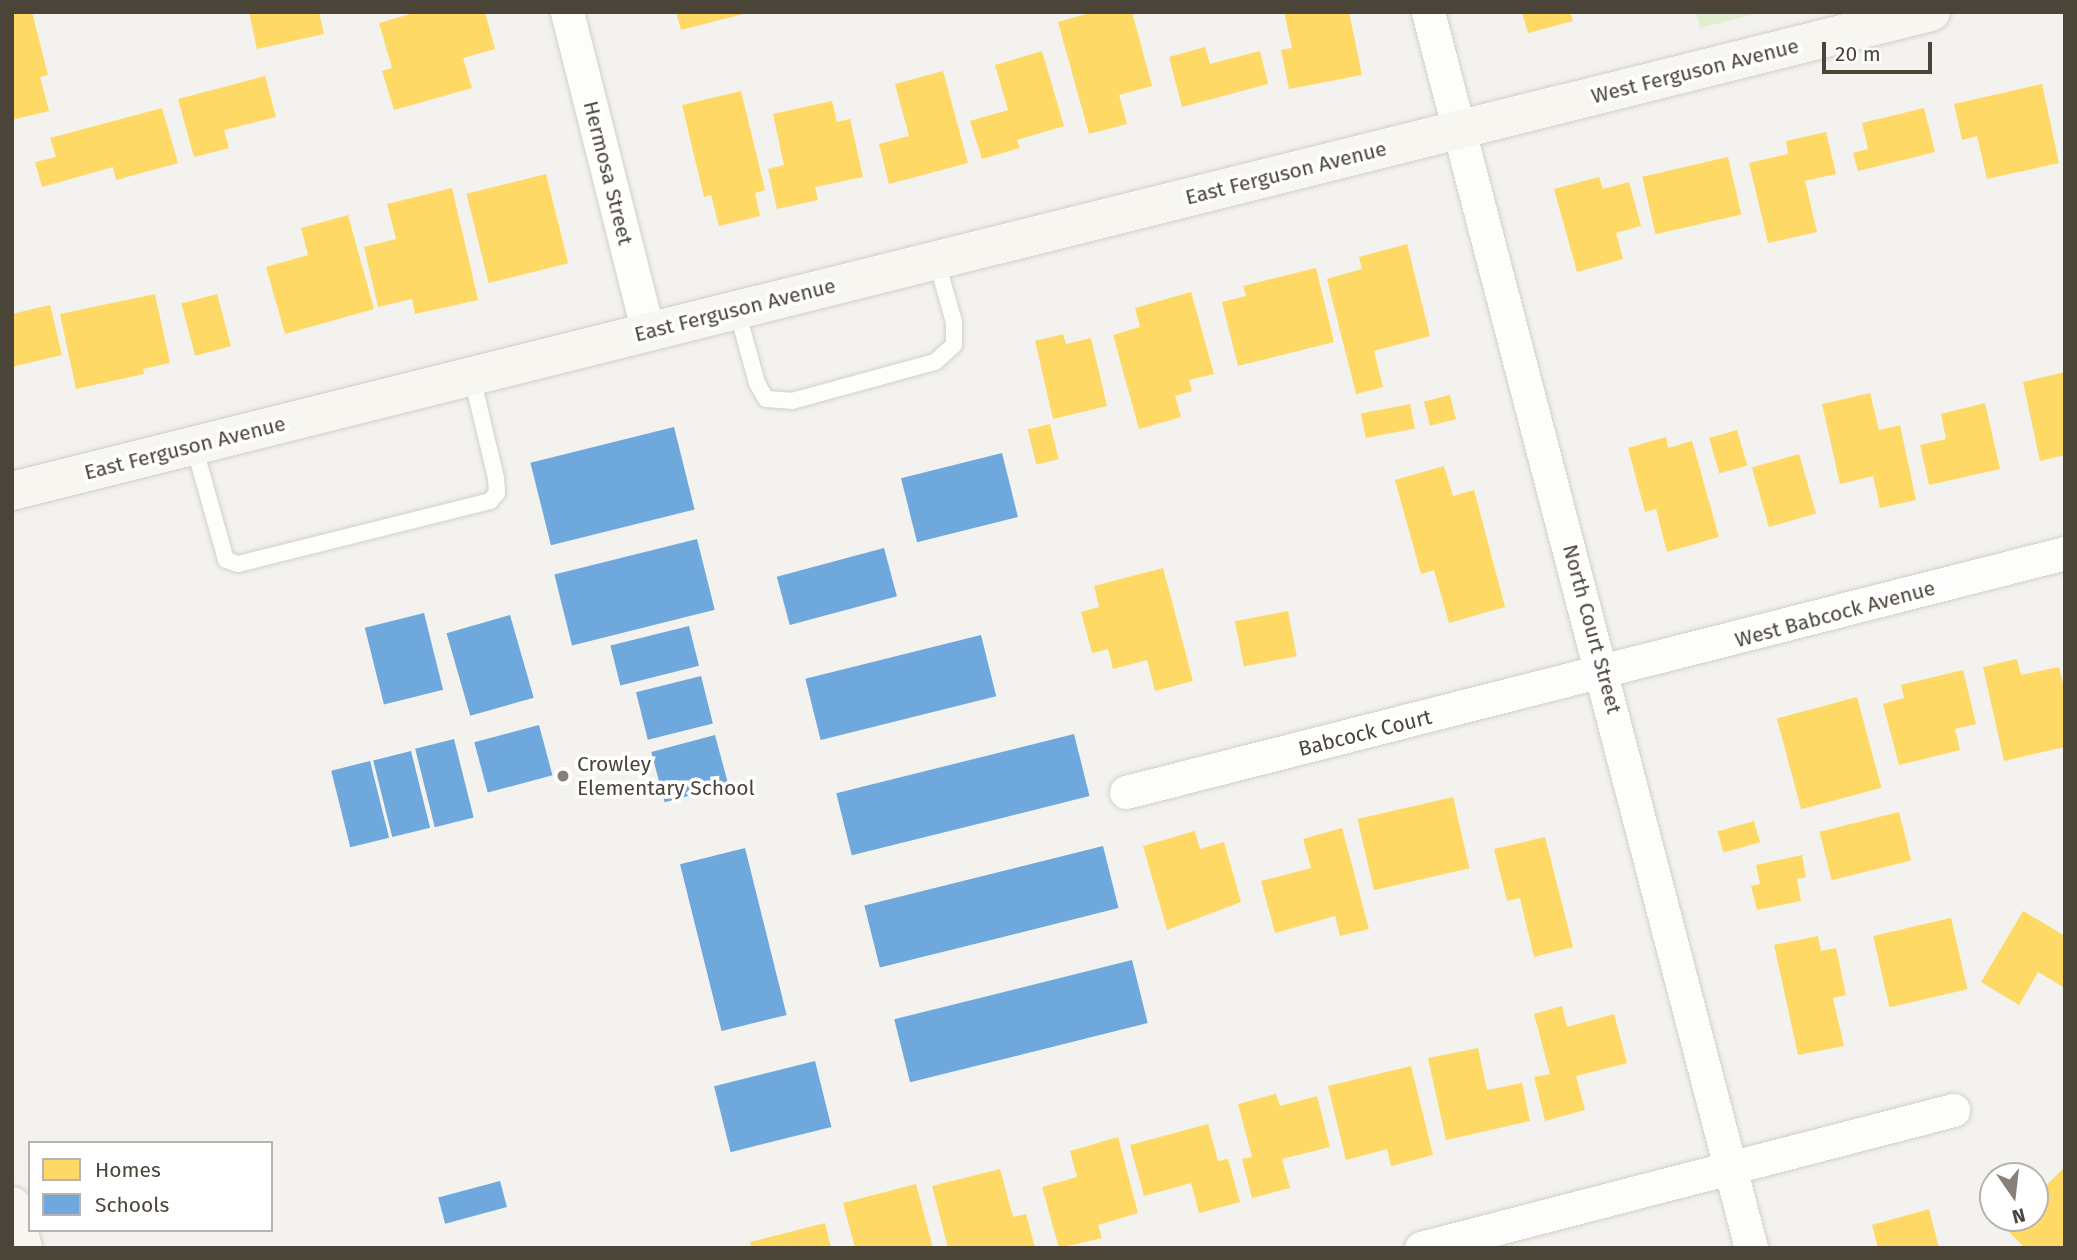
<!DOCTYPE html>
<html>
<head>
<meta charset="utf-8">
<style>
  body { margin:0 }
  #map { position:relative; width:2077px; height:1260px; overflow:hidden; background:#f4f2ee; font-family:"Fira Sans",sans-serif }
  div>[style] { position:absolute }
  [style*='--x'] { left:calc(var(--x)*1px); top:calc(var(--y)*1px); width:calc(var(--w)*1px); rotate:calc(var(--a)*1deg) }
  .green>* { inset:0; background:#e1eecf }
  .homes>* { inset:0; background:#ffd966; transform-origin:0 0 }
  .schools>* { inset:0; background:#6fa8dc; transform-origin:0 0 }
  .roads { filter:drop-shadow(0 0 2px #d2d0cb) drop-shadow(0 0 2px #d2d0cb) }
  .lane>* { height:16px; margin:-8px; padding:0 8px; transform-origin:8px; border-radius:8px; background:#fdfdfc }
  .street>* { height:33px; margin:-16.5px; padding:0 16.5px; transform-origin:16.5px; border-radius:16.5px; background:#fdfdfc }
  .secondary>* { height:38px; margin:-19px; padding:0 19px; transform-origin:19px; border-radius:19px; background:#f7f6f1 }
  .dots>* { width:19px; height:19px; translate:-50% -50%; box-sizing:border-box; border:4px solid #fff; border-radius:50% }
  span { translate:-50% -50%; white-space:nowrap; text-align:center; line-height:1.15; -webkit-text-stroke:7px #fff; paint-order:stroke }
  .street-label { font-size:21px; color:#4b4439 }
  .poi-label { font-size:21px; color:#4b4439 }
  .left { translate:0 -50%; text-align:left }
  .frame { position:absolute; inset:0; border:14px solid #4b4439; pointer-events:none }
  .legend { position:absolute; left:28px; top:1141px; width:245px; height:91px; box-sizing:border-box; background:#fff; border:2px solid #b7b4b0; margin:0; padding:9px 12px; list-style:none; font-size:21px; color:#4b4439 }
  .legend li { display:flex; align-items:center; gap:14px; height:35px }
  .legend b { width:35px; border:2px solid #b7b4b0 }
  .north { position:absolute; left:1979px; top:1162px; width:70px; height:70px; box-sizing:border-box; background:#fff; border:2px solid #b7b4b0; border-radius:50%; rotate:166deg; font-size:19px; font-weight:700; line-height:28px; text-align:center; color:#4b4439 }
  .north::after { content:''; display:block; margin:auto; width:24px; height:32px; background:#868178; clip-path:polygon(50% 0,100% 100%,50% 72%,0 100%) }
  .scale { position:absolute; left:1822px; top:42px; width:110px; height:32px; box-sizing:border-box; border:4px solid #4b4439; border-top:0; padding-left:9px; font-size:21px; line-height:24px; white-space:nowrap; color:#4b4439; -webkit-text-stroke:5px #fff; paint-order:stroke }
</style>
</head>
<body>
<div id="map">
  <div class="green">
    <i style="clip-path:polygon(1696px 12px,1763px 12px,1700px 28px)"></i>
  </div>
  <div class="homes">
    <i style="clip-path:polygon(12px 12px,32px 12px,48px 75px,40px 77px,49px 111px,12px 120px)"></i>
    <i style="clip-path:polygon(249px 12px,319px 12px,324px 34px,257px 49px)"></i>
    <i style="clip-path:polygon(417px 12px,485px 12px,495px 49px,463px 58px,472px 88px,394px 110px,382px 71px,392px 68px,379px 23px)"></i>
    <i style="clip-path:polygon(676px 12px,747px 12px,747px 13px,681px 30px)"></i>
    <i style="clip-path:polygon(1093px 12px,1132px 12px,1152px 86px,1119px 95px,1127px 124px,1089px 134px,1058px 22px)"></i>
    <i style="clip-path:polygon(1284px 12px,1349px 12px,1362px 75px,1289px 89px,1281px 50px,1292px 48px)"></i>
    <i style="clip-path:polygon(1522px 12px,1570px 12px,1573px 21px,1528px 33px)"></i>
    <i style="clip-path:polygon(1205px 47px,1210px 64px,1260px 51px,1268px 84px,1182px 107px,1169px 57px)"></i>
    <i style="clip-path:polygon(1042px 51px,1064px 126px,1017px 140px,1020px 148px,982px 159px,970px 121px,1008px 110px,995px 65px)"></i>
    <i style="clip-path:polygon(943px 71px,968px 163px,889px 184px,879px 144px,909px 136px,895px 84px)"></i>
    <i style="clip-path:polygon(265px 76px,276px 117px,224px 130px,229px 148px,194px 157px,178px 99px)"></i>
    <i style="clip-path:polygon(2042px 84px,2059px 163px,1987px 179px,1977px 136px,1962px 140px,1954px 104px)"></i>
    <i style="clip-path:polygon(741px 91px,765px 190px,755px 193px,760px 216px,719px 226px,711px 195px,704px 197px,682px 105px)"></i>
    <i style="clip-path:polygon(832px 101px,837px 122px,850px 119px,863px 177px,815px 187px,818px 200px,777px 209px,768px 169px,784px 165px,773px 114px)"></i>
    <i style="clip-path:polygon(162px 108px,178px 163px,116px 180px,113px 167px,42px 187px,35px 162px,56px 157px,50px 138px)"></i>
    <i style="clip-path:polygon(1924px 108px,1935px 152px,1858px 171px,1853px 153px,1868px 149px,1862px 123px)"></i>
    <i style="clip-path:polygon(1826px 132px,1836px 174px,1805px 181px,1817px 232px,1768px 243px,1749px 163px,1788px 154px,1786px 141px)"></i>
    <i style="left:1728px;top:157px;width:59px;height:88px;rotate:77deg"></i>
    <i style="left:546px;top:174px;width:92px;height:82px;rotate:76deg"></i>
    <i style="clip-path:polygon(1599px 177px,1603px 189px,1629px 182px,1641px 226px,1616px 233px,1623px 259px,1577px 272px,1554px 189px)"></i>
    <i style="clip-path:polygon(452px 188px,478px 300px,415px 314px,412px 299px,378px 307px,364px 247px,396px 239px,387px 204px)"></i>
    <i style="clip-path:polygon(348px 215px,374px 309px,285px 334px,266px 267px,308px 255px,301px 228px)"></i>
    <i style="clip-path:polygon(1407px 244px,1430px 336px,1374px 351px,1383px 387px,1356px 394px,1327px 279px,1362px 269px,1359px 257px)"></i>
    <i style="clip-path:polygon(1316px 268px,1334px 342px,1238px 366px,1222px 302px,1246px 296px,1243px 286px)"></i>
    <i style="clip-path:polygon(1191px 292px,1214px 374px,1189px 380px,1192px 391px,1175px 396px,1181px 417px,1139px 429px,1113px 335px,1140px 327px,1135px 308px)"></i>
    <i style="clip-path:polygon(155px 294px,170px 363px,143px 369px,144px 374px,76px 389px,60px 314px)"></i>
    <i style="left:217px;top:294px;width:54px;height:37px;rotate:75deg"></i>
    <i style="clip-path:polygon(50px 305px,62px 355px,12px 367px,12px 314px)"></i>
    <i style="clip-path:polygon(1063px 334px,1066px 344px,1091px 338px,1107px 406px,1053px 419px,1035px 341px)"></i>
    <i style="clip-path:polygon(2065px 372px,2065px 455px,2040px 461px,2023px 382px)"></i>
    <i style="clip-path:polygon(1870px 393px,1879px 430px,1900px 425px,1916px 500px,1880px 508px,1873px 476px,1840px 484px,1822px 404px)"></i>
    <i style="left:1450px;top:395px;width:25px;height:27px;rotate:76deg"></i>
    <i style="clip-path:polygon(1985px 403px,2000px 469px,1929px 485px,1920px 445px,1946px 439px,1941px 414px)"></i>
    <i style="left:1410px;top:404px;width:25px;height:50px;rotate:79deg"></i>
    <i style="left:1050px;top:424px;width:36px;height:23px;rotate:76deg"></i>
    <i style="left:1737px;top:430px;width:37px;height:29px;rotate:74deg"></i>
    <i style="clip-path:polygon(1666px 437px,1668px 448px,1692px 441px,1719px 537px,1667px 552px,1656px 509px,1645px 512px,1628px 448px)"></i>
    <i style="left:1799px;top:454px;width:62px;height:49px;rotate:74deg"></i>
    <i style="clip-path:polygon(1444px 466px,1453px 496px,1474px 490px,1505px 607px,1449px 623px,1434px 570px,1421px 574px,1395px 480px)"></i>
    <i style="clip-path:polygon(1163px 568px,1193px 681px,1155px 691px,1147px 660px,1113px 669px,1108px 649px,1092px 653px,1081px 612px,1099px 607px,1094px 586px)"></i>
    <i style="left:1288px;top:611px;width:46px;height:54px;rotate:79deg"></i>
    <i style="clip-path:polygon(2017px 659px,2021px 675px,2059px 667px,2065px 692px,2065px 747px,2004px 761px,1983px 667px)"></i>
    <i style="clip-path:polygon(1963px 670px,1976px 724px,1955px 729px,1960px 750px,1899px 765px,1883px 704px,1904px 698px,1901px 685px)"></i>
    <i style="left:1857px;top:697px;width:94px;height:83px;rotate:75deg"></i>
    <i style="left:1453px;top:797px;width:73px;height:98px;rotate:77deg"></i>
    <i style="left:1899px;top:812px;width:50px;height:82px;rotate:76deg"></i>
    <i style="left:1754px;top:821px;width:22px;height:38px;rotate:74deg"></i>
    <i style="clip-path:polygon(1342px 828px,1369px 929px,1340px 936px,1335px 916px,1275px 933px,1261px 881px,1311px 868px,1303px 839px)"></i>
    <i style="clip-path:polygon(1195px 831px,1200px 849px,1224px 842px,1241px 902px,1167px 930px,1143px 846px)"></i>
    <i style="clip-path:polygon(1545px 837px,1573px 947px,1534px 957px,1520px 898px,1507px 901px,1494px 849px)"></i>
    <i style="clip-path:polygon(1802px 855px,1806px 877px,1797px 879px,1801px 901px,1757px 910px,1751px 886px,1760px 884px,1756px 865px)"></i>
    <i style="clip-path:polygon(2023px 911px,2065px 936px,2065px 988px,2038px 972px,2019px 1005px,1981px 982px)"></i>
    <i style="left:1951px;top:918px;width:73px;height:80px;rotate:77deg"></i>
    <i style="clip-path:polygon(1818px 936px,1821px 951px,1836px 948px,1846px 995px,1833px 998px,1844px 1046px,1798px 1055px,1774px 945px)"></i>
    <i style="clip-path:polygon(1562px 1006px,1567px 1027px,1614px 1014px,1627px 1063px,1576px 1076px,1585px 1110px,1545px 1121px,1534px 1077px,1550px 1074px,1534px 1014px)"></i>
    <i style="clip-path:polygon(1478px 1048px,1487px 1090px,1522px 1083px,1530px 1121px,1446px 1140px,1428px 1058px)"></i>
    <i style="clip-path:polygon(1411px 1066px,1433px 1155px,1391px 1166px,1387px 1149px,1346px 1160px,1328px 1086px)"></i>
    <i style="clip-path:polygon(1276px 1094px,1280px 1106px,1317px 1096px,1330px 1147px,1282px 1159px,1290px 1188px,1252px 1198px,1242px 1159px,1252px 1157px,1238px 1104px)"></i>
    <i style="clip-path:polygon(1208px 1124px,1218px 1161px,1228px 1159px,1240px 1202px,1199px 1213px,1191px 1183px,1144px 1196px,1130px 1145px)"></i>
    <i style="clip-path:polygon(1118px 1137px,1138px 1213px,1098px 1225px,1102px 1238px,1059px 1248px,1042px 1187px,1077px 1177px,1070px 1151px)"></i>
    <i style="clip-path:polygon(2065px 1167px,2065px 1248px,2025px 1248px,2003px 1226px,2012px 1218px,2035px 1218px,2035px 1196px)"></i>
    <i style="clip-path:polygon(1000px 1169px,1013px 1217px,1026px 1214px,1035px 1248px,948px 1248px,932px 1186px)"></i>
    <i style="clip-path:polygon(916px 1184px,933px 1248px,855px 1248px,843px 1203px)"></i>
    <i style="clip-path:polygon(1929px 1209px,1939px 1248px,1878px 1248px,1872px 1225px)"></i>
    <i style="clip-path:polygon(825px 1223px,831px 1248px,752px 1248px,750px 1242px)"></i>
  </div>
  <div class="schools">
    <i style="left:674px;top:427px;width:85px;height:148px;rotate:76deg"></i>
    <i style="left:1002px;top:453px;width:66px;height:104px;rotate:76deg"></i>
    <i style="left:697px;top:539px;width:73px;height:147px;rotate:76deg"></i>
    <i style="left:884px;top:548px;width:50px;height:111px;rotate:75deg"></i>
    <i style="left:424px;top:613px;width:79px;height:61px;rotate:76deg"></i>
    <i style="left:510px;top:615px;width:86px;height:66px;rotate:74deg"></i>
    <i style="left:689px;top:626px;width:41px;height:81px;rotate:76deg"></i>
    <i style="left:981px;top:635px;width:63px;height:181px;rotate:76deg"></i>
    <i style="left:701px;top:676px;width:49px;height:67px;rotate:76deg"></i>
    <i style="left:539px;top:725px;width:52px;height:67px;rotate:75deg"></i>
    <i style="left:1074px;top:734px;width:64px;height:245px;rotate:76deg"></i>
    <i style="left:715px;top:735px;width:52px;height:66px;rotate:75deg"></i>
    <i style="left:454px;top:739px;width:81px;height:40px;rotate:76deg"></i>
    <i style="left:411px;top:751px;width:79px;height:39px;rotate:76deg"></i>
    <i style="left:370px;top:761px;width:79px;height:40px;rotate:76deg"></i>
    <i style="left:1103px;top:846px;width:64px;height:246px;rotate:76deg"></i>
    <i style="left:745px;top:848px;width:172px;height:67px;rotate:76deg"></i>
    <i style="left:1132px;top:960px;width:65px;height:245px;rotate:76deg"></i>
    <i style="left:815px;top:1061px;width:68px;height:104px;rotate:76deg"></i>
    <i style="left:500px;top:1181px;width:27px;height:64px;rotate:75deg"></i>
  </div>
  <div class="roads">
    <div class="lane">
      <i style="--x:737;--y:310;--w:76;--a:74.7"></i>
      <i style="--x:757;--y:383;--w:18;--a:61"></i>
      <i style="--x:766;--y:399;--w:26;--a:4"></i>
      <i style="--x:792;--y:401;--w:148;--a:-15.3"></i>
      <i style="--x:935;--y:362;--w:25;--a:-42"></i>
      <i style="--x:954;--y:345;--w:23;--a:-90"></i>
      <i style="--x:954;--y:322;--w:66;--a:-105.9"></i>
      <i style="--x:194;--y:446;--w:118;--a:74.3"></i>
      <i style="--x:226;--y:560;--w:13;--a:18"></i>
      <i style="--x:238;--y:564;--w:260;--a:-14"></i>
      <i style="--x:490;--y:501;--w:11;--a:-49"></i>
      <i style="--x:497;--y:493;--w:15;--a:-94"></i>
      <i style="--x:496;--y:478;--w:104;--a:-103.4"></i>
    </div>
    <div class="street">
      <i style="--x:567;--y:12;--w:331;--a:75.8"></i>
      <i style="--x:1428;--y:12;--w:1278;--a:75.35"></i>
      <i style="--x:1126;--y:792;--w:969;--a:-14.28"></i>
      <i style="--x:1421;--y:1248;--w:550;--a:-14.54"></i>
    </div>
    <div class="secondary">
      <i style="--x:12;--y:491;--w:1978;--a:-14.02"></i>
      <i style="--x:12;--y:1206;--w:43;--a:75.3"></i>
    </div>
  </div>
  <div class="dots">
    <i style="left:563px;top:776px;background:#868178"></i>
  </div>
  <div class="street-label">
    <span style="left:1695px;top:71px;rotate:-14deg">West Ferguson Avenue</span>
    <span style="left:608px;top:173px;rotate:76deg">Hermosa Street</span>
    <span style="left:1286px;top:173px;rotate:-14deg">East Ferguson Avenue</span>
    <span style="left:735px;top:310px;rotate:-14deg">East Ferguson Avenue</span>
    <span style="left:185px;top:448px;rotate:-14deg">East Ferguson Avenue</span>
    <span style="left:1835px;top:614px;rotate:-15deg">West Babcock Avenue</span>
    <span style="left:1592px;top:629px;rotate:75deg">North Court Street</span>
    <span style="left:1365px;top:733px;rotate:-14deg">Babcock Court</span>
  </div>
  <div class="poi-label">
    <span class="left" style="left:577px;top:776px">Crowley<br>Elementary School</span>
  </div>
  <div class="frame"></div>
  <ul class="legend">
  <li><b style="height:19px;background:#ffd966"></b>Homes</li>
  <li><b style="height:19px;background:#6fa8dc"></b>Schools</li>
  </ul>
  <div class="north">N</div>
  <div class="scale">20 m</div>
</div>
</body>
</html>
